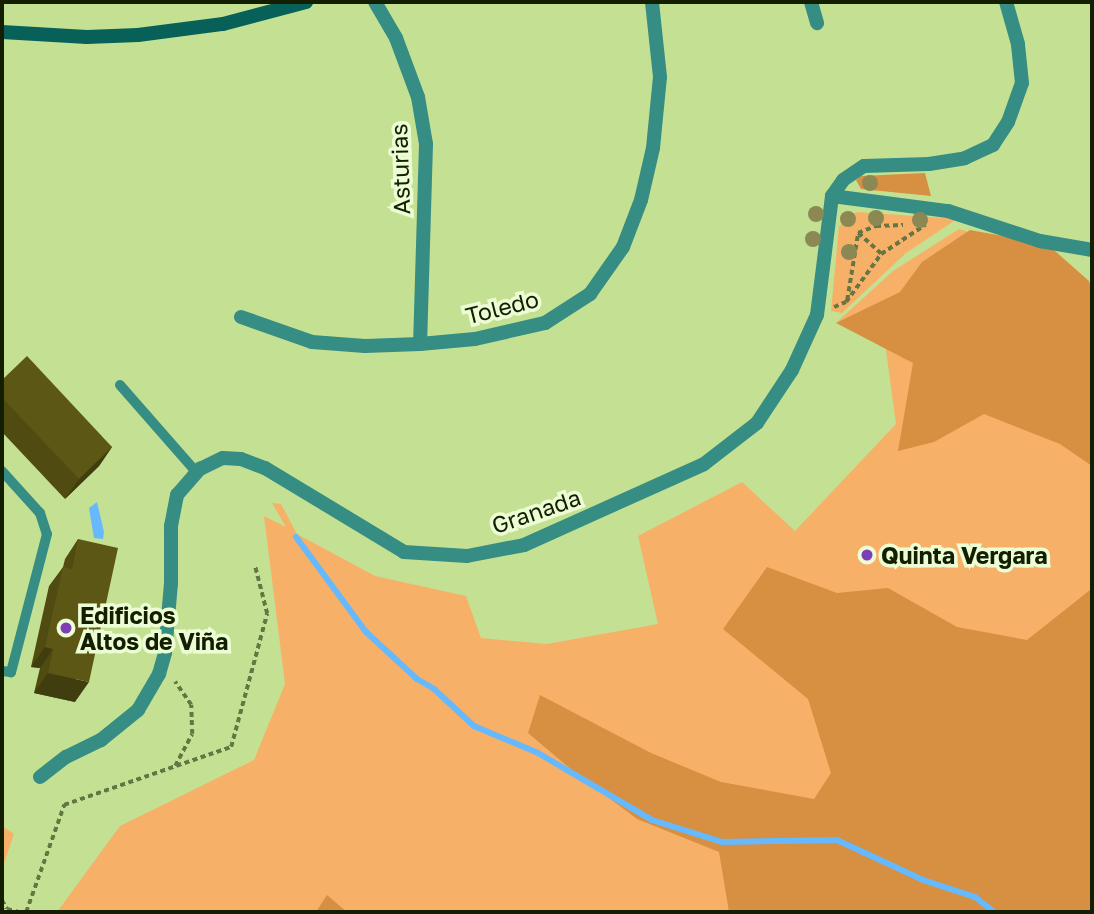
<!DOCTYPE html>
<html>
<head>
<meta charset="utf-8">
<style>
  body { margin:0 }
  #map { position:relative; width:1094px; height:914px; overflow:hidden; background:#c4e193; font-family:"Golos Text",sans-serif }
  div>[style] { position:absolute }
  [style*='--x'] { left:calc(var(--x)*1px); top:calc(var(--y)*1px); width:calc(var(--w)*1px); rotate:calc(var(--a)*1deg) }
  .green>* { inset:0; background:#f7b067 }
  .forest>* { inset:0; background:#d78f42 }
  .water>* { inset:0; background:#66b9fc }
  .stream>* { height:6px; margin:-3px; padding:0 3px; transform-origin:3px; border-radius:3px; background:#66b9fc }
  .path>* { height:3.5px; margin-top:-1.75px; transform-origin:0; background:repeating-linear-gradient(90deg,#637643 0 5px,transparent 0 8.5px) }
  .lane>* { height:10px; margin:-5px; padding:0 5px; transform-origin:5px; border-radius:5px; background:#358d83 }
  .street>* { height:14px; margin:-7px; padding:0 7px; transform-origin:7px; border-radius:7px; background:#358d83 }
  .secondary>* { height:14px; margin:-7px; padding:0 7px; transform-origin:7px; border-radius:7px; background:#076159 }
  .trees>* { width:16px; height:16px; margin:-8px; border-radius:50%; background:#8b8853 }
  .wall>* { inset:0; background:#4f4b11 }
  .shaded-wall>* { inset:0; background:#403d0e }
  .building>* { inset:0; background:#5c5714 }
  .dots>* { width:19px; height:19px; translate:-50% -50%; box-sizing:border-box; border:4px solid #ecfcd5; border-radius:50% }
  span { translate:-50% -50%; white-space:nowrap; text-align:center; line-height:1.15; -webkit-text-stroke:7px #ecfcd5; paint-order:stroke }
  .street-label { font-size:23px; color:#141e01 }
  .poi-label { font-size:23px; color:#141e01; font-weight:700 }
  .left { translate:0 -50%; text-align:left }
  .frame { position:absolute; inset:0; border:4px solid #141e01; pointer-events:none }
</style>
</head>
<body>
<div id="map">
  <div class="green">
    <i style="clip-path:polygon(857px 212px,957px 219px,906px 253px,842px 313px,831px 311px,839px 226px)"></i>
    <i style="clip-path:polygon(959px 229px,1065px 264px,1092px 337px,1092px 912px,57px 912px,120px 826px,254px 760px,285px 684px,264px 516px,286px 527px,272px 503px,281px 504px,297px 534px,375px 576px,466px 596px,481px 638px,547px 644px,658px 624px,638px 536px,742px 482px,795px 531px,896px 424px,885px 343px,836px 323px,893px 271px)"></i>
    <i style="clip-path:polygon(2px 826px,14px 834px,2px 869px)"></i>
  </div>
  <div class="forest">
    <i style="clip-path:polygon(925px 173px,931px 196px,861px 189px,856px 180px,861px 176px)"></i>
    <i style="clip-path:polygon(970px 230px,1047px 244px,1089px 281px,1092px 292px,1092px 466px,1060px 444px,984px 414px,934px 442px,898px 451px,913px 363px,836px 323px,900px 292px,922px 262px)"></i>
    <i style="clip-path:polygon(767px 567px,837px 593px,888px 588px,957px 627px,1027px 640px,1090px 590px,1092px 583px,1092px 912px,729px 912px,719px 852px,637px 819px,573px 771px,528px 733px,540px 695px,651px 753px,721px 782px,814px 799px,831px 773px,808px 699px,723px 629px)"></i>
    <i style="clip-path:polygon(327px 895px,347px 912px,316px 912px)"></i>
  </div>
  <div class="water">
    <i style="clip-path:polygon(97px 502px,104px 532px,103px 539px,94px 538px,89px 508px)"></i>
  </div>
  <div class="stream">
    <i style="--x:296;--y:537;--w:118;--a:53.6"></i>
    <i style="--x:366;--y:632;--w:69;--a:42.7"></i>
    <i style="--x:417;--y:679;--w:20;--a:30"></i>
    <i style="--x:434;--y:689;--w:54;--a:42.8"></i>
    <i style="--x:474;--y:726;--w:69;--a:22.9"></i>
    <i style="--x:538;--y:753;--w:132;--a:30.4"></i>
    <i style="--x:652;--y:820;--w:73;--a:17.4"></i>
    <i style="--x:722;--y:842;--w:115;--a:-1"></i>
    <i style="--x:837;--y:840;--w:95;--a:24.9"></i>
    <i style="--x:923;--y:880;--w:55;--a:18.1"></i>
    <i style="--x:975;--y:897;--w:24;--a:38"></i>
  </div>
  <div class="path">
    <i style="--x:881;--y:254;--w:31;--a:-138"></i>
    <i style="--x:858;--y:233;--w:19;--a:-21"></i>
    <i style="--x:876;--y:226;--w:27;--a:-2"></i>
    <i style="--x:847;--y:300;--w:68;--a:-80.7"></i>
    <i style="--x:834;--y:307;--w:13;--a:-23"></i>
    <i style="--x:846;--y:302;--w:59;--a:-53.9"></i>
    <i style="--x:881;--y:254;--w:53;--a:-33.4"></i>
    <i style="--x:175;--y:766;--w:36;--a:-62"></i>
    <i style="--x:192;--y:734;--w:29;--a:-92"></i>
    <i style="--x:191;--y:705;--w:28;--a:-125"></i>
    <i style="--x:2;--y:900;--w:10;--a:61"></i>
    <i style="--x:7;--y:909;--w:12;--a:14"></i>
    <i style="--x:26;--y:912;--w:114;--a:-70.4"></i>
    <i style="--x:64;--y:805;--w:177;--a:-19.2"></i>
    <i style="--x:231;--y:747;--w:138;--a:-74.9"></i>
    <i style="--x:267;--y:614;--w:49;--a:-104.3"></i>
  </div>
  <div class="lane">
    <i style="--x:120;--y:385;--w:117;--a:48.8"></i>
    <i style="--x:2;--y:471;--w:57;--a:47.9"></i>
    <i style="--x:40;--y:513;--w:22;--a:72"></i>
    <i style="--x:47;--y:534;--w:143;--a:104.6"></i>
    <i style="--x:11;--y:672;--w:9;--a:-174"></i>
  </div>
  <div class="street">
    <i style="--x:375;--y:2;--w:42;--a:59.7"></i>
    <i style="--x:396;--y:38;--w:63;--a:69.6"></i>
    <i style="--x:418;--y:97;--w:48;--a:80.3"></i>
    <i style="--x:426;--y:144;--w:200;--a:91.7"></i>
    <i style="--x:811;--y:2;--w:22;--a:74"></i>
    <i style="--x:832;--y:196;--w:19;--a:-55"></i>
    <i style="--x:843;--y:180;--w:25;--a:-34"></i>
    <i style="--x:864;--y:166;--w:65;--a:-1.8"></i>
    <i style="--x:929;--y:164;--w:36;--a:-9"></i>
    <i style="--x:965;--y:158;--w:31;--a:-25"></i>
    <i style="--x:993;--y:145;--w:27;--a:-57"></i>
    <i style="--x:1008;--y:122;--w:41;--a:-70.3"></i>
    <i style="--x:1022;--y:83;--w:39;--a:-96"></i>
    <i style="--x:1018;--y:44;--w:44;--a:-105.9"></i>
    <i style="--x:241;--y:317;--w:75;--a:19.4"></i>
    <i style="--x:312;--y:342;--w:53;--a:4.3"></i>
    <i style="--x:365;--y:346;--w:55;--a:-2.1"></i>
    <i style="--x:420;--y:344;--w:55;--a:-5.2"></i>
    <i style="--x:475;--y:339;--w:72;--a:-12.9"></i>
    <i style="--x:545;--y:323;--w:54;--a:-32.8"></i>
    <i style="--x:590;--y:294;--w:57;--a:-54.9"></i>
    <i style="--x:623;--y:247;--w:50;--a:-69"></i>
    <i style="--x:641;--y:200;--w:53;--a:-77"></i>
    <i style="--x:653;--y:148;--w:71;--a:-84.4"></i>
    <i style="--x:660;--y:77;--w:75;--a:-96.1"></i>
    <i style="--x:40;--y:777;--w:33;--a:-38"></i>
    <i style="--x:66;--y:757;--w:39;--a:-26"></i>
    <i style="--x:101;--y:740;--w:48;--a:-39"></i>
    <i style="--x:138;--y:710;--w:42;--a:-59.7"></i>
    <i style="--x:159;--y:674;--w:22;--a:-74"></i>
    <i style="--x:165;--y:653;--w:70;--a:-85.1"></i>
    <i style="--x:171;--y:583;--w:57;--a:-90"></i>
    <i style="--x:171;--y:526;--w:32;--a:-79"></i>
    <i style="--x:177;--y:495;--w:35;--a:-49"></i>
    <i style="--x:200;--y:469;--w:25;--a:-26"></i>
    <i style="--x:223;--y:458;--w:18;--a:3"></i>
    <i style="--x:241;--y:459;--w:26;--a:21"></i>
    <i style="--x:265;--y:468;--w:162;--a:31.1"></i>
    <i style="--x:404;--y:552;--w:63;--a:3.6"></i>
    <i style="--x:467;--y:556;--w:58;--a:-10.9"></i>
    <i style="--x:524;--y:545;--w:197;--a:-24.2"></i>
    <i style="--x:704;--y:464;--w:67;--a:-37.7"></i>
    <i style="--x:757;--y:423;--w:64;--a:-56.6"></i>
    <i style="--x:792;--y:370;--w:60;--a:-65.6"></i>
    <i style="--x:817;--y:315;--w:120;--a:-82.8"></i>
    <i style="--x:832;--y:196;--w:117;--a:7.4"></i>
    <i style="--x:948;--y:211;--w:97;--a:18.1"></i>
    <i style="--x:1040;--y:241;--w:53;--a:9.8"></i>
  </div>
  <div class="secondary">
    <i style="--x:2;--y:32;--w:85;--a:3.4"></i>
    <i style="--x:87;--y:37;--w:51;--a:-2.2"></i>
    <i style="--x:138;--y:35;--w:86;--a:-7.4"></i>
    <i style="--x:223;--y:24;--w:86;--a:-14.8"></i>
  </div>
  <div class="trees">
    <i style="left:870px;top:183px"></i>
    <i style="left:816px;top:214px"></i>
    <i style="left:876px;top:218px"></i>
    <i style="left:848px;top:219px"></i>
    <i style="left:920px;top:220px"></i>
    <i style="left:813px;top:239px"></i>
    <i style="left:849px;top:252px"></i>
  </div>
  <div class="wall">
    <i style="clip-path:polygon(2px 380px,112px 447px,99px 466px,65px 499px,2px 432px)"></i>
    <i style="clip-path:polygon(78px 539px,75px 702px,34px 693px,40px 668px,31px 667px,49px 586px,63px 567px,65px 559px)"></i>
  </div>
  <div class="shaded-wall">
    <i style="clip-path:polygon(112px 447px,99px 466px,65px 499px,79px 479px)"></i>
    <i style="clip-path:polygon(45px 647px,53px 649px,40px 668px,31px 667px)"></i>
    <i style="clip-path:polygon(48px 673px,89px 682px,75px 702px,34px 693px)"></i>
  </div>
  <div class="building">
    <i style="clip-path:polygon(27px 356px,112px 447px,79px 479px,2px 398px,2px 380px)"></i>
    <i style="clip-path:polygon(78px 539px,118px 548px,89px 682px,48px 673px,53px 649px,45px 647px,63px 567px,72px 569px)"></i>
  </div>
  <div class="dots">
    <i style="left:867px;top:555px;background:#7d3fb4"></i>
    <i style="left:66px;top:628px;background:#7d3fb4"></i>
  </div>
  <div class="street-label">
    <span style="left:400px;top:169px;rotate:-92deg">Asturias</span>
    <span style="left:502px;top:307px;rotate:-14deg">Toledo</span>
    <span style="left:536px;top:511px;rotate:-19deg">Granada</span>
  </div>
  <div class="poi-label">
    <span class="left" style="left:881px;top:555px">Quinta Vergara</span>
    <span class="left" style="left:80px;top:628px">Edificios<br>Altos de Viña</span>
  </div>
  <div class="frame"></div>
</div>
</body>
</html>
